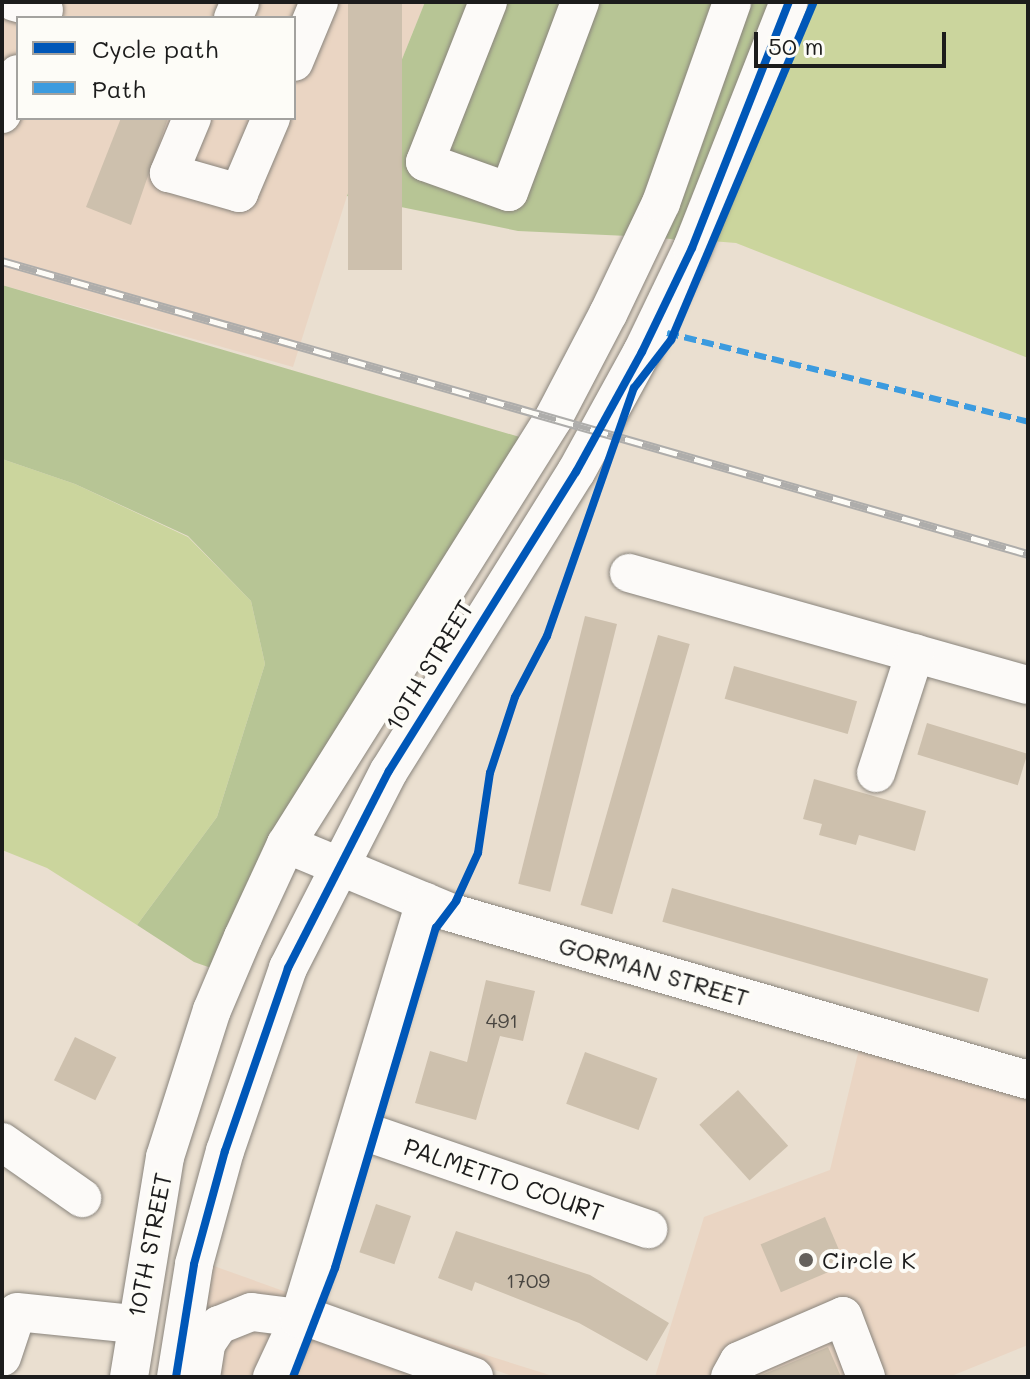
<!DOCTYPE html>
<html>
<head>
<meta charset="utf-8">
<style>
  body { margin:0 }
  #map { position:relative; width:1030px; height:1379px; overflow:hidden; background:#eadfd0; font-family:Mali,sans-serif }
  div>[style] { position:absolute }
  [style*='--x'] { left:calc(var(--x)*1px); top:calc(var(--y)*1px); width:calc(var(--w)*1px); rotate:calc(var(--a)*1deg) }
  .built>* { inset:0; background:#ead5c3 }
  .green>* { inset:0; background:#cbd59d }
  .forest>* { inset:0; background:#b7c595 }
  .building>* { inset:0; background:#cdc0ad; transform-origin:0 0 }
  .roads { filter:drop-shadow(0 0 2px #89847c) drop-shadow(0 0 2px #89847c) }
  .minor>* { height:38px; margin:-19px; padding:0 19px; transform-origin:19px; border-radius:19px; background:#fcfaf8 }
  .rail>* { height:9px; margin-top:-4.5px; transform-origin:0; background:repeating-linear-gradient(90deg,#fdfcf7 0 18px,#aeadab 0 36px); box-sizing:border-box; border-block:2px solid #aeadab }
  .quiet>* { height:6px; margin-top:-3px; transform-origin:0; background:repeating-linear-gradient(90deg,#3c9bdf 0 12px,transparent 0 18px) }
  .cycleway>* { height:8px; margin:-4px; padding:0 4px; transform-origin:4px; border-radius:4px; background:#0057b8 }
  .dots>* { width:22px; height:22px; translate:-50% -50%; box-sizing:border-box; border:4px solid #fdfcf7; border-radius:50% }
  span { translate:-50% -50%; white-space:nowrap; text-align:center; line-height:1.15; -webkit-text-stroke:8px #fdfcf7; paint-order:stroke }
  .number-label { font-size:20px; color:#484540 }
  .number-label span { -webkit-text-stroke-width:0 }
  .street-label { font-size:24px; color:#1c1c1c }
  .poi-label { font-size:24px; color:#1c1c1c }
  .left { translate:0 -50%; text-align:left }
  .frame { position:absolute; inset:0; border:4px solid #1c1c1c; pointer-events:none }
  .legend { position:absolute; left:16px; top:16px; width:280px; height:104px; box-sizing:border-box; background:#fdfcf7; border:2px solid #a3a29f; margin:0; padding:10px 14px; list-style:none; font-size:24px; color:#1c1c1c }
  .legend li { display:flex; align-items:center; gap:16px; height:40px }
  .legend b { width:40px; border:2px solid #a3a29f }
  .scale { position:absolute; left:754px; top:32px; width:192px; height:36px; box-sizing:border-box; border:4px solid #1c1c1c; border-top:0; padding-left:10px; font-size:24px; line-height:28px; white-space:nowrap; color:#1c1c1c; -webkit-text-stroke:6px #fdfcf7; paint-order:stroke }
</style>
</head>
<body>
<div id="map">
  <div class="built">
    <i style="clip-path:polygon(evenodd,2px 2px,425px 2px,347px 196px,293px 367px,2px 285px,2px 2px,18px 18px,294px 18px,294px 118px,18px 118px,18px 18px)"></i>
    <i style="clip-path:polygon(860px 1045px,1028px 1093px,1028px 1345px,949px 1377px,655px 1377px,704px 1217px,830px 1170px)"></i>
    <i style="clip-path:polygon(211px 1265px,292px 1294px,556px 1377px,515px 1377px,319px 1308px,199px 1327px)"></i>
    <i style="clip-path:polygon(240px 1329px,311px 1340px,312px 1335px,435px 1377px,215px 1377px,220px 1350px)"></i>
  </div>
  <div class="green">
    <i style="clip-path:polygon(804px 2px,1028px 2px,1028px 358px,736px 243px,711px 241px)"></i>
    <i style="clip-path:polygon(2px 459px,75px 484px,188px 537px,251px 601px,265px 664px,217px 817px,137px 925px,47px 868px,2px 850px)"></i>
  </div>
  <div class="forest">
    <i style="clip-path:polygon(425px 2px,717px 2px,628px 236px,518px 231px,347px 196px)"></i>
    <i style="clip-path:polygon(748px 2px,773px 2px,680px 240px,661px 238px)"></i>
    <i style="clip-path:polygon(2px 285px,523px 438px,214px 969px,194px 962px,137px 925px,217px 817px,265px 664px,251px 601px,188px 536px,75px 484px,2px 459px)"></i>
  </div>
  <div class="building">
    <i style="left:348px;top:2px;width:54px;height:268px"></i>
    <i style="clip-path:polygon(121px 118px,168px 118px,131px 225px,86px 207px)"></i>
    <i style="left:585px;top:616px;width:33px;height:276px;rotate:14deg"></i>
    <i style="left:658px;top:635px;width:33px;height:281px;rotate:16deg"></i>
    <i style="left:734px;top:666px;width:128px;height:34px;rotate:16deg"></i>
    <i style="left:927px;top:723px;width:105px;height:33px;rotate:17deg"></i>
    <i style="clip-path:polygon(814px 779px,926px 811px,915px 851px,859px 835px,856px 845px,819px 835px,822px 824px,803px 819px)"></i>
    <i style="left:672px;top:888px;width:329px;height:35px;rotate:16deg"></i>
    <i style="clip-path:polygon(486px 980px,535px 991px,523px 1041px,500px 1036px,476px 1120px,415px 1103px,430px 1051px,467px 1062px)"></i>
    <i style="left:75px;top:1037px;width:46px;height:48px;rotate:26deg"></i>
    <i style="left:585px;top:1052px;width:77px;height:55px;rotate:20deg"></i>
    <i style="left:738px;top:1090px;width:75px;height:52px;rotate:48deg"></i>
    <i style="left:376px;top:1204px;width:37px;height:51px;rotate:19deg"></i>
    <i style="left:825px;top:1217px;width:52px;height:70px;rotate:67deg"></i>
    <i style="clip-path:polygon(456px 1231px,590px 1275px,669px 1323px,647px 1361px,579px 1323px,475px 1282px,472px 1291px,438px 1278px)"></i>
    <i style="clip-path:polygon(828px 1347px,841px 1377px,757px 1377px)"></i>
  </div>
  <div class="roads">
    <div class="minor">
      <i style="--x:14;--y:2;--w:31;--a:15"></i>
      <i style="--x:488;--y:2;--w:172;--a:111.5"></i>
      <i style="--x:425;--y:162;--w:89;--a:19.7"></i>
      <i style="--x:509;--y:192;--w:203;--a:-69.5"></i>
      <i style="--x:233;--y:18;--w:17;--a:-66"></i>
      <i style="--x:294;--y:62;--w:65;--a:-67.4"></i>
      <i style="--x:2;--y:114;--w:43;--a:-68.2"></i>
      <i style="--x:192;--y:118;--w:60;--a:112.7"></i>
      <i style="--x:169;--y:173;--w:73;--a:15.9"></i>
      <i style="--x:239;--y:193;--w:82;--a:-66.9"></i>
      <i style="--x:629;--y:573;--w:414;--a:15.7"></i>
      <i style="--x:876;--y:773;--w:126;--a:-72"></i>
      <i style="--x:286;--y:844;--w:177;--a:22.6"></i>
      <i style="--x:449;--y:912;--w:603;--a:16.18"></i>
      <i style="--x:360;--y:1130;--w:305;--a:19"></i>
      <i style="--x:2;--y:1142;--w:98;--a:35"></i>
      <i style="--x:2;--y:1357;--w:47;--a:-71.6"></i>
      <i style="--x:17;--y:1312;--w:118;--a:5.9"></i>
      <i style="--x:129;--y:1377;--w:223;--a:-80.7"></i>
      <i style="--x:165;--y:1157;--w:154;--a:-72.3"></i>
      <i style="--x:212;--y:1010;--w:79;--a:-67"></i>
      <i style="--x:243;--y:937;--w:102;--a:-65.2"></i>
      <i style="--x:286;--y:844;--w:502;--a:-57.86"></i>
      <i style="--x:553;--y:419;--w:119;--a:-62.4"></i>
      <i style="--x:608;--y:314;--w:123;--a:-64.5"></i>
      <i style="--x:661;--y:203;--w:213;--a:-70.5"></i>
      <i style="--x:176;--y:1377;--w:114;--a:-80.9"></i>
      <i style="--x:194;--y:1264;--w:117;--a:-74.7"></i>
      <i style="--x:225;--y:1151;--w:194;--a:-71"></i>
      <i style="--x:288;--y:968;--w:221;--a:-62.9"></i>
      <i style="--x:389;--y:771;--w:353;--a:-58"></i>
      <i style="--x:576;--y:472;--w:137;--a:-61.2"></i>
      <i style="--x:642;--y:352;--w:115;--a:-64.3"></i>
      <i style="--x:692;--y:248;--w:264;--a:-68.5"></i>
      <i style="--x:201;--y:1377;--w:33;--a:-81"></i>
      <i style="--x:206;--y:1344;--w:23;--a:-56"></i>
      <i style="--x:219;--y:1325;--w:35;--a:-22"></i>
      <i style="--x:252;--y:1312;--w:64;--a:7.2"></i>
      <i style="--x:315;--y:1320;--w:169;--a:19.7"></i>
      <i style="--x:272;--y:1377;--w:64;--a:-65"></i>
      <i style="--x:299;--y:1319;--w:436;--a:-73.2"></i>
      <i style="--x:730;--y:1377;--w:18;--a:-61"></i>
      <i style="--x:739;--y:1361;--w:113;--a:-23.4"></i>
      <i style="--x:843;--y:1316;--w:65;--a:69.3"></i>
    </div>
  </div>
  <div class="rail">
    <i style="--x:2;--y:261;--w:1067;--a:15.94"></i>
  </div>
  <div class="quiet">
    <i style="--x:667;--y:333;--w:372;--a:13.8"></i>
  </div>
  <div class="cycleway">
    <i style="--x:176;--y:1377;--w:114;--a:-80.9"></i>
    <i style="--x:194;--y:1264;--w:117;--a:-74.7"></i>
    <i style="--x:225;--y:1151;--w:194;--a:-71"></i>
    <i style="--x:288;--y:968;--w:221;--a:-62.9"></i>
    <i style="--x:389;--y:771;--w:353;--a:-58"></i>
    <i style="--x:576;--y:472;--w:137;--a:-61.2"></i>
    <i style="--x:642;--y:352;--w:115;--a:-64.3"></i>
    <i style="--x:692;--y:248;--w:264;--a:-68.5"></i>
    <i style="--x:293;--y:1377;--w:117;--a:-68.9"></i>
    <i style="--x:335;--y:1268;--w:355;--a:-73.5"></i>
    <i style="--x:436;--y:928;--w:34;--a:-53"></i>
    <i style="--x:456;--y:901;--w:53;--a:-65.4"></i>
    <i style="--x:478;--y:853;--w:81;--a:-81.5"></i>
    <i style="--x:490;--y:773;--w:80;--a:-71.8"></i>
    <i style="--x:515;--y:697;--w:69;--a:-62.3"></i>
    <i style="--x:547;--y:636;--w:263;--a:-70.7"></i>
    <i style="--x:634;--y:388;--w:61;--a:-52.4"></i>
    <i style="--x:671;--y:340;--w:367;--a:-67.1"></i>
  </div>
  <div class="dots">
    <i style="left:806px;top:1260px;background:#64605b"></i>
  </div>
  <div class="number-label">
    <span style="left:502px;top:1020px">491</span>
    <span style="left:528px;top:1280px">1709</span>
  </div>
  <div class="street-label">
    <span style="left:429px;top:665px;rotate:-59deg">10TH STREET</span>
    <span style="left:654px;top:971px;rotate:16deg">GORMAN STREET</span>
    <span style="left:504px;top:1179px;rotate:19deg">PALMETTO COURT</span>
    <span style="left:149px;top:1245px;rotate:-79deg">10TH STREET</span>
  </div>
  <div class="poi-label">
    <span class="left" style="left:822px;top:1260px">Circle K</span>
  </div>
  <div class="frame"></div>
  <ul class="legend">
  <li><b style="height:10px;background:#0057b8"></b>Cycle path</li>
  <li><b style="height:10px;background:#3c9bdf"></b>Path</li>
  </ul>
  <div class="scale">50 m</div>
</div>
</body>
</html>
